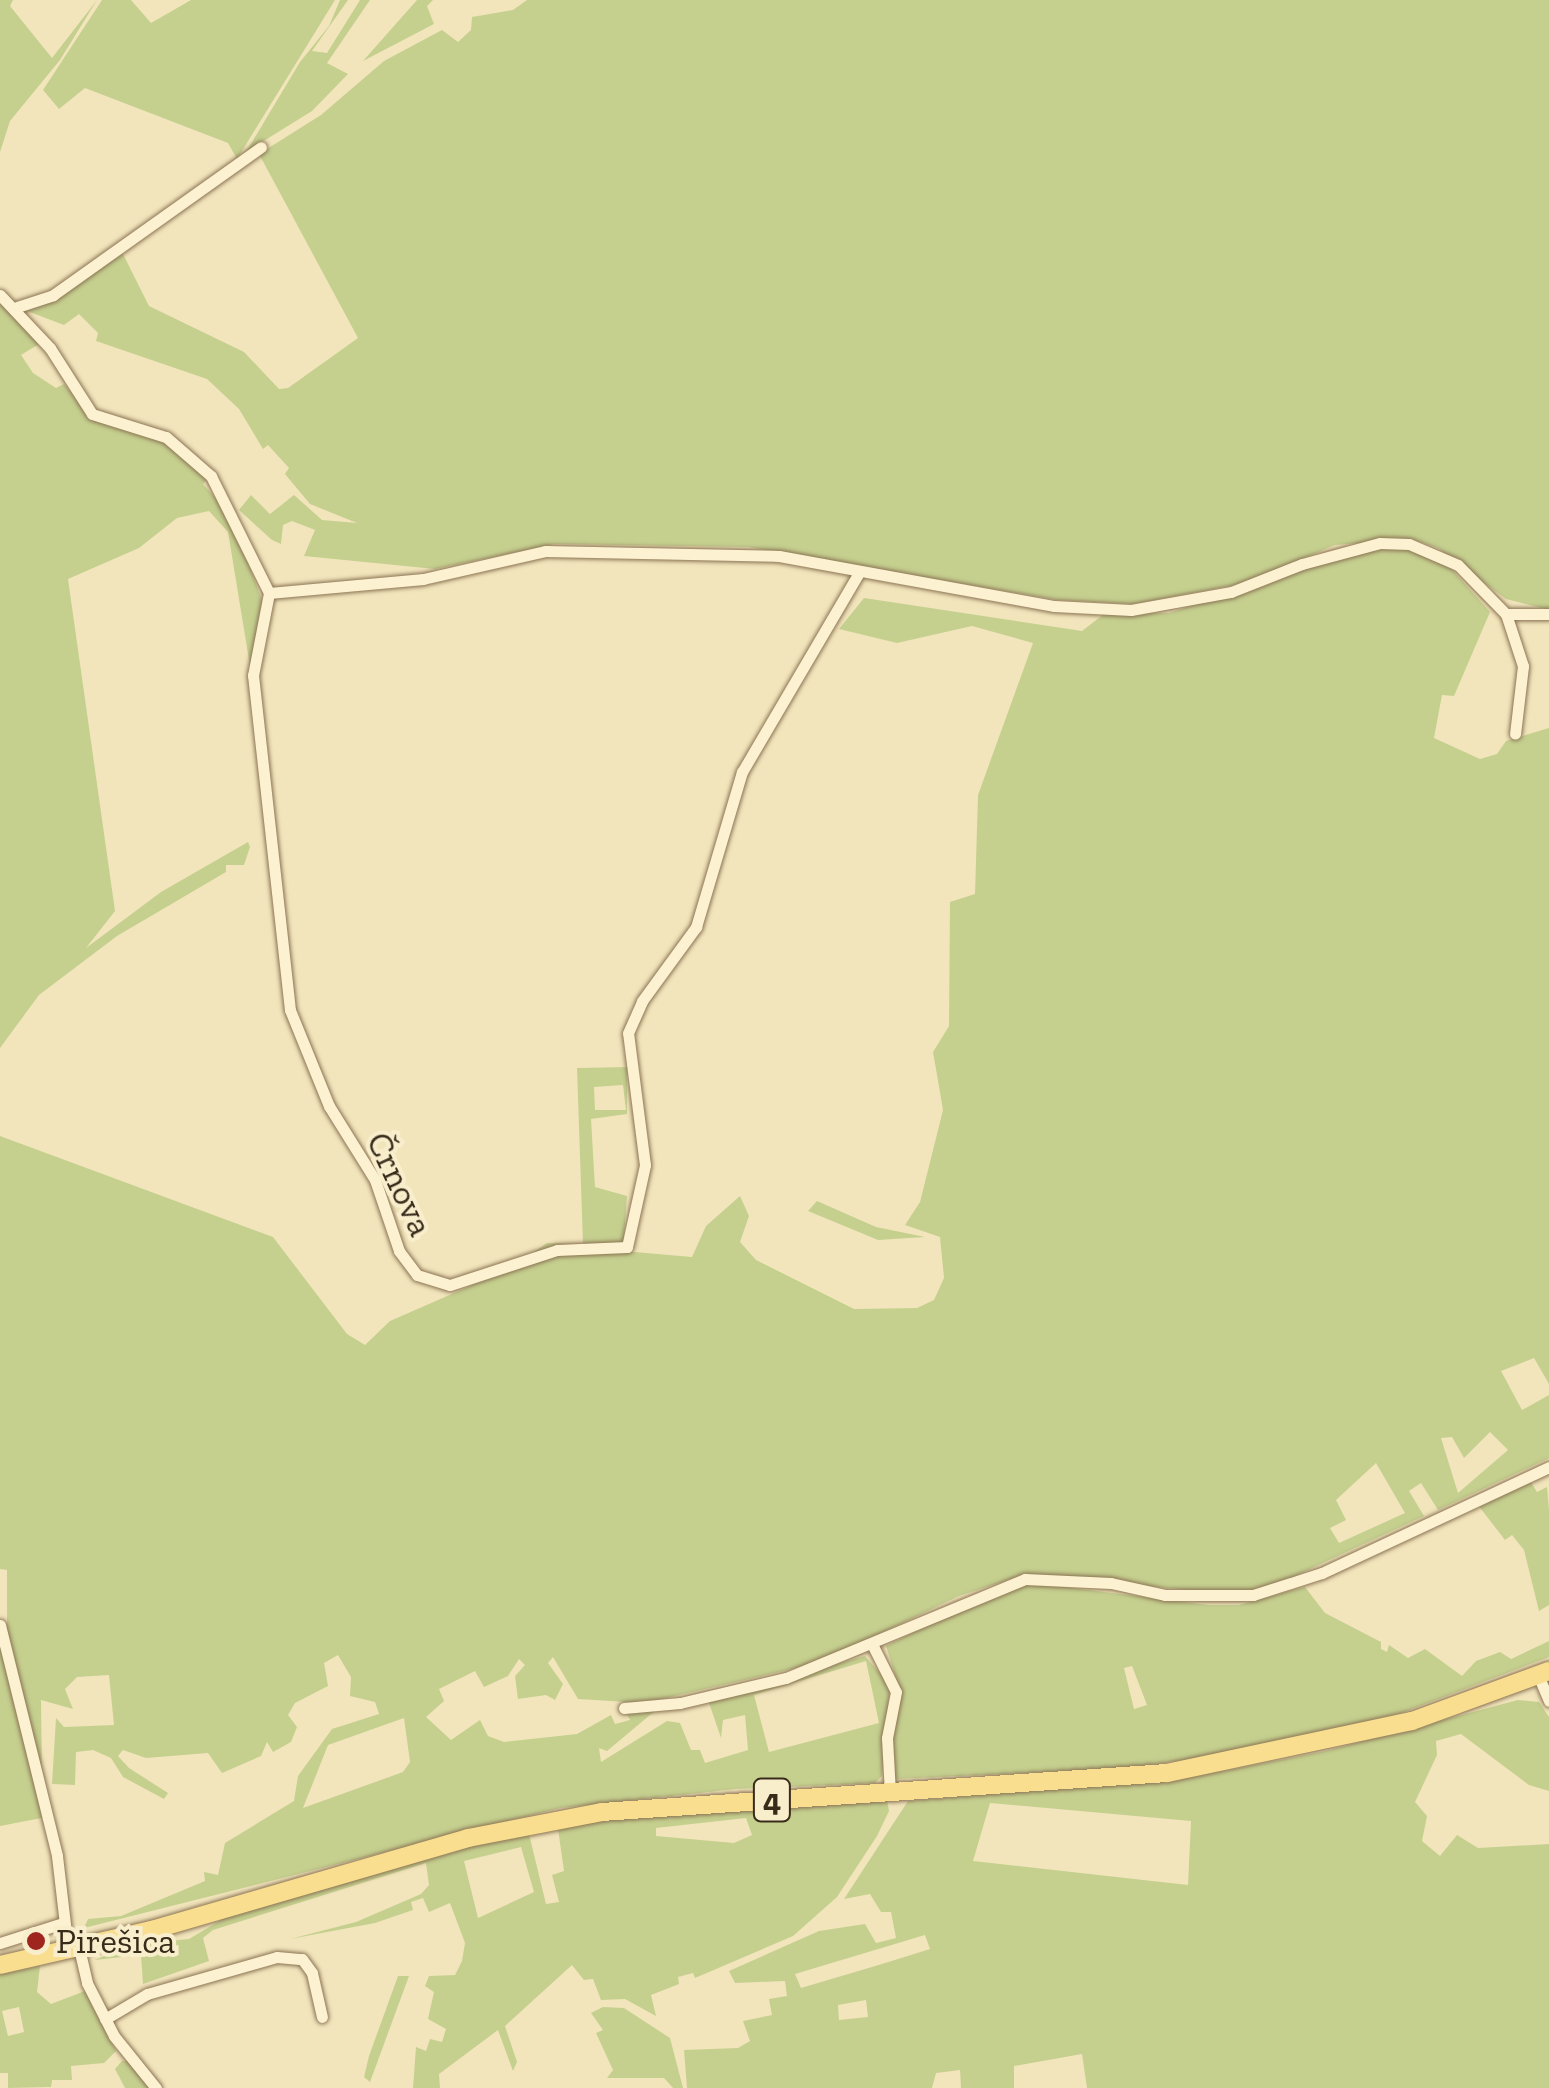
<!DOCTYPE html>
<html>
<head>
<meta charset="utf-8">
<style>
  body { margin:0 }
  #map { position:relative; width:1549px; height:2088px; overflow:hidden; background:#f2e5bc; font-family:"Zilla Slab",serif }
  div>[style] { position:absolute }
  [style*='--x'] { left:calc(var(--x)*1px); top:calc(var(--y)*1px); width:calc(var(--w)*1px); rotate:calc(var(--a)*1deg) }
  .green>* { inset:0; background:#c5d08f }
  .roads { filter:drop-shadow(0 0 2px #8b7454) drop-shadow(0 0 2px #8b7454) }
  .street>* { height:11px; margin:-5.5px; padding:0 5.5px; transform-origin:5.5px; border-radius:5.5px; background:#fcf1d0 }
  .primary>* { height:18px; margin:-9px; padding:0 9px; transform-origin:9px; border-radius:9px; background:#fade8f }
  .dots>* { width:28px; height:28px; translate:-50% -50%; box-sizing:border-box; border:5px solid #f8eecc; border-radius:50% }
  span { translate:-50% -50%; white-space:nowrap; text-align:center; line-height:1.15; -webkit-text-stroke:8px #f8eecc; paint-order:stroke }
  .shield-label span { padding:2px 8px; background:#f8eecc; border:2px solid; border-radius:8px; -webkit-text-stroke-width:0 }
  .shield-label { font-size:32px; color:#382b1a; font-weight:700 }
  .street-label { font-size:35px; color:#382b1a }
  .poi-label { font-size:35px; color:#382b1a }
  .left { translate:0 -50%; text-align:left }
</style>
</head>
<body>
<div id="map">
  <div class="green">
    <i style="clip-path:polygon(0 0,13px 0,10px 6px,52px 58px,97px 0,60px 60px,10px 121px,0 152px)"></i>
    <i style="clip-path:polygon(102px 0,131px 0,151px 23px,191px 0,335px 0,237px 159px,228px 143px,85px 88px,59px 109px,43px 90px)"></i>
    <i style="clip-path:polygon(340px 0,348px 0,312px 51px,327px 53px,360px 0,370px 0,327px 63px,348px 74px,312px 111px,246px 152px,300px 62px,329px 26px)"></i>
    <i style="clip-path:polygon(417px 0,433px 0,427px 6px,434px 24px,363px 61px)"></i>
    <i style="clip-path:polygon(527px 0,1549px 0,1549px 610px,1506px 599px,1438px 548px,1412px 539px,1335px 545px,1245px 583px,1134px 604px,1058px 600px,748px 547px,554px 544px,435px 569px,304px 556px,315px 530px,292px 521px,283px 525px,281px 544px,272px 540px,239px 510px,251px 495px,270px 514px,294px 495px,322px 520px,357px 523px,310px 504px,285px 474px,289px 468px,268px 445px,263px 449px,239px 409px,207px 379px,96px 341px,98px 333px,79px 314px,64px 325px,27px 311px,50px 301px,120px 248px,149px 306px,244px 352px,279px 389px,288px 388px,358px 338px,259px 154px,321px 115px,384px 61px,442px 30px,458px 42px,471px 30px,472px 17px,513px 10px)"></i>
    <i style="clip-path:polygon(0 299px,44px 341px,21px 355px,33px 373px,56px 388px,64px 384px,92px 418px,174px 446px,208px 478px,203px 484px,231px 516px,263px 603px,251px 672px,228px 532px,209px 511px,177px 518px,139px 548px,68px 579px,115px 911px,86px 948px,161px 892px,248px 842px,250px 847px,244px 865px,226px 865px,226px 872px,117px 936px,39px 995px,0 1048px)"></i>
    <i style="clip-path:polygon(evenodd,1404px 548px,1446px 563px,1490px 612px,1454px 696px,1442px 695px,1434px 738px,1480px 759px,1497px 754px,1506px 741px,1549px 728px,1549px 1384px,1534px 1358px,1501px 1371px,1522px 1410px,1549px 1395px,1549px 1458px,1438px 1510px,1421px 1483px,1409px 1491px,1424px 1516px,1269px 1588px,1229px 1594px,1026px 1574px,959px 1596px,818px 1663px,644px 1703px,578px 1699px,553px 1657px,548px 1663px,563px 1684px,555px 1700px,546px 1695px,518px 1699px,515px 1676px,525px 1665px,519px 1659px,508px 1676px,484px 1687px,475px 1671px,439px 1689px,444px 1701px,426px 1717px,451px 1740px,480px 1720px,488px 1736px,504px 1742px,577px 1734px,611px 1715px,615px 1724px,630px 1720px,626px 1712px,656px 1710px,607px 1751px,599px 1748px,601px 1762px,667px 1721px,680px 1723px,691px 1750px,700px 1750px,705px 1763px,748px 1750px,745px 1715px,723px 1720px,721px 1738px,708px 1700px,865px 1656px,890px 1685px,882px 1776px,875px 1783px,736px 1789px,560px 1808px,84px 1928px,88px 1919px,121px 1916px,205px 1881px,204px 1872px,218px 1875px,225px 1843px,294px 1801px,298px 1776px,332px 1729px,379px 1714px,375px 1702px,350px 1696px,351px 1677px,338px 1655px,324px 1663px,328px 1686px,295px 1703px,288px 1715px,297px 1727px,291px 1742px,273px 1752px,267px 1742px,261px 1756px,222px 1773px,208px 1753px,146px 1758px,123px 1750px,118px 1756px,129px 1768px,168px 1793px,164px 1799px,123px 1777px,111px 1758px,93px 1750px,76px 1752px,75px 1785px,52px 1784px,56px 1718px,64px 1727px,114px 1725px,109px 1675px,77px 1677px,65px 1689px,73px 1709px,41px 1700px,42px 1775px,7px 1631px,7px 1570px,0 1569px,0 1136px,273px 1237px,347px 1334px,365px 1345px,390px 1321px,509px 1269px,547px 1243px,583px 1244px,577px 1068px,627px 1067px,627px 1114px,591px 1119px,595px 1187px,627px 1196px,623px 1251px,692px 1257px,706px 1226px,740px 1196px,749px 1216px,740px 1242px,756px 1260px,854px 1309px,917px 1308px,934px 1300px,944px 1278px,940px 1237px,905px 1225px,920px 1202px,943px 1110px,933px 1052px,949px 1026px,950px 902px,975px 894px,978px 795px,1033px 643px,972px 626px,897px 643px,839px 629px,864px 598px,1082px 631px,1104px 614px,1169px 613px,1366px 549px,1404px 548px,623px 1085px,626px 1110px,595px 1110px,594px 1087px,623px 1085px,1404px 548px,1490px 1432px,1508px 1450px,1458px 1493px,1441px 1438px,1452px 1437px,1464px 1458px,1490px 1432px,1404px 548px,1376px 1463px,1405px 1513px,1339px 1543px,1330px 1528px,1346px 1520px,1336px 1500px,1376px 1463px,1404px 548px,866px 1661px,879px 1723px,769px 1752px,754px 1695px,866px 1661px,1404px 548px,404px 1718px,410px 1762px,403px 1772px,303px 1808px,328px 1745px,404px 1718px)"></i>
    <i style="clip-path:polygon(817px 1201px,876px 1227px,925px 1237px,878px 1240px,808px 1211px)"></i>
    <i style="clip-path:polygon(1529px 1479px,1537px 1492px,1547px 1487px,1549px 1510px,1549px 1605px,1539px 1611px,1524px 1550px,1512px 1535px,1505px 1540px,1478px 1505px)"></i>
    <i style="clip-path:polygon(evenodd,1032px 1583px,1208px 1605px,1239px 1605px,1305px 1587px,1325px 1613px,1381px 1642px,1381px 1649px,1387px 1652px,1389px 1645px,1408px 1658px,1425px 1649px,1462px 1676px,1476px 1661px,1500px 1652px,1511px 1659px,1549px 1641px,1549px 1657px,1401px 1713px,1246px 1751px,1127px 1768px,894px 1779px,890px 1739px,901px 1694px,886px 1646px,1001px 1589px,1032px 1583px,1132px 1666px,1147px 1705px,1134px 1709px,1124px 1668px,1132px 1666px)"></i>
    <i style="clip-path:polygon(0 1637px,47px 1817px,0 1826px)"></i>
    <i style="clip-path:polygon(evenodd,1518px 1700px,1539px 1702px,1549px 1717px,1549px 1791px,1529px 1785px,1461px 1734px,1436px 1741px,1437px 1755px,1415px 1802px,1427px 1816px,1422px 1841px,1440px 1856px,1457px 1835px,1478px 1848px,1549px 1844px,1549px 2088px,1087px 2088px,1082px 2054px,1014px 2066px,1014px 2088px,961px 2088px,960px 2070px,936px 2073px,932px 2088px,687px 2088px,684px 2050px,738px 2048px,750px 2041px,743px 2021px,772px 2015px,769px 1999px,787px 1996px,785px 1981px,735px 1983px,729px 1971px,819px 1931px,865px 1924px,876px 1943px,896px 1938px,891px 1912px,881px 1912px,870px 1894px,844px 1899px,908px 1801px,1193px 1777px,1326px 1751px,1518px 1700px,990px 1803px,1191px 1821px,1188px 1885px,973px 1861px,990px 1803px,1518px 1700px,925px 1935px,930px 1949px,882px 1964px,801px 1988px,795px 1974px,925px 1935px,1518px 1700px,866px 2000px,868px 2017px,839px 2020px,838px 2005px,866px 2000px)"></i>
    <i style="clip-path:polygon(evenodd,887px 1799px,889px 1811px,877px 1836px,837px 1897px,793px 1936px,695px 1978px,693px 1973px,678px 1977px,679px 1984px,651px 1995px,656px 2016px,625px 1999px,601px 2000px,593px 1979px,584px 1980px,572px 1965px,505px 2026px,517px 2062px,513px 2071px,498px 2030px,439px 2074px,440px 2088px,413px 2088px,416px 2047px,426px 2051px,430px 2039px,442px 2042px,446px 2029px,428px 2019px,434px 1992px,425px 1986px,429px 1976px,455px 1975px,462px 1961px,465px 1943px,450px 1903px,429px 1912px,423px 1898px,411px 1902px,413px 1910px,375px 1923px,290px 1939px,356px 1922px,421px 1894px,429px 1885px,426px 1863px,213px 1930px,203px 1938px,209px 1961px,143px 1984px,141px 1955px,94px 1960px,137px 1944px,189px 1939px,233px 1913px,488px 1841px,529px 1834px,546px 1904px,559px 1902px,552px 1875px,564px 1871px,558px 1829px,624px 1817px,887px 1799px,746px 1818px,752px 1835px,734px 1843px,656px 1836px,656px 1828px,746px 1818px,887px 1799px,521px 1847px,534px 1892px,478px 1918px,464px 1861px,521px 1847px)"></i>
    <i style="clip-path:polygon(evenodd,40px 1966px,37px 1992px,51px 2004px,85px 1991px,116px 2051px,104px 2063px,71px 2066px,72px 2080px,52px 2080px,51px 2087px,8px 2088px,8px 2073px,0 2073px,0 1974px,40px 1966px,19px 2007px,24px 2032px,8px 2036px,2px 2011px,19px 2007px)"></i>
    <i style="clip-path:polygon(398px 1976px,409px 1976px,370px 2082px,364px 2077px,369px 2056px)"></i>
    <i style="clip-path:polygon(603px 2007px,624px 2008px,670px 2038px,683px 2088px,673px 2088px,664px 2078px,607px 2078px,613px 2070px,596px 2033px,603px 2030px,591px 2013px)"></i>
    <i style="clip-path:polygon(122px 2061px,127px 2061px,150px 2088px,125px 2088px,115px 2069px)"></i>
  </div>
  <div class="roads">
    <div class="street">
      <i style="--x:0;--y:295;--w:73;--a:46.7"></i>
      <i style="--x:50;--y:348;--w:78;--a:57.5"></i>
      <i style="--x:92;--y:414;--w:77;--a:17.3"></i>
      <i style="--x:166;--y:437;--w:60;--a:40.9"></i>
      <i style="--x:211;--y:476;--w:131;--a:63.6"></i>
      <i style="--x:269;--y:593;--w:155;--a:-5.2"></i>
      <i style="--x:423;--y:579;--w:125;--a:-12.9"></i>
      <i style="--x:545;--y:551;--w:234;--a:1.2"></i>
      <i style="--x:779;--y:556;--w:280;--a:10.3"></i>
      <i style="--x:1054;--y:606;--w:77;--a:3"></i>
      <i style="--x:1131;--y:610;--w:102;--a:-10.2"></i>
      <i style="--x:1231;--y:592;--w:76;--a:-21.5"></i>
      <i style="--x:1302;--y:564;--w:81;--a:-15.1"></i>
      <i style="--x:1380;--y:543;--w:29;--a:2"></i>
      <i style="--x:1409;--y:544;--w:53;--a:23.2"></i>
      <i style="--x:1458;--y:565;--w:69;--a:45.6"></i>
      <i style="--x:1506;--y:614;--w:43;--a:0"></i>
      <i style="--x:17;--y:307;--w:38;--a:-18"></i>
      <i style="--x:53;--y:295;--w:255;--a:-35.4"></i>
      <i style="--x:269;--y:593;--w:84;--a:101"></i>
      <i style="--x:253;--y:675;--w:337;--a:83.7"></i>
      <i style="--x:290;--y:1010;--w:104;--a:67.9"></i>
      <i style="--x:329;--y:1106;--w:87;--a:58.1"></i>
      <i style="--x:375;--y:1180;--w:75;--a:71.3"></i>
      <i style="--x:399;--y:1251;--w:30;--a:53"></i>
      <i style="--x:417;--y:1275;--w:34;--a:17"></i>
      <i style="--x:450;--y:1285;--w:113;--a:-18.1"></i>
      <i style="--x:557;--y:1250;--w:70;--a:-2.5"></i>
      <i style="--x:627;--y:1247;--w:84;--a:-77.6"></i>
      <i style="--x:645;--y:1165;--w:133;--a:-97.3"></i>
      <i style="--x:628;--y:1033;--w:35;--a:-66"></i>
      <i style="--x:642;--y:1001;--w:92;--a:-53.9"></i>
      <i style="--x:696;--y:927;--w:162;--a:-73.5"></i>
      <i style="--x:742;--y:772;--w:229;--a:-59.6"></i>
      <i style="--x:1506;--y:614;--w:55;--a:71.9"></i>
      <i style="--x:1523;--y:666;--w:68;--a:96.7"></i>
      <i style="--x:0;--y:1625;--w:238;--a:76.1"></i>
      <i style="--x:57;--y:1856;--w:95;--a:83.3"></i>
      <i style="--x:873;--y:1646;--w:51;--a:63.4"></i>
      <i style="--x:896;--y:1692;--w:47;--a:101.1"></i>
      <i style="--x:887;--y:1738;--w:56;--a:86.9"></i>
      <i style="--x:1538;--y:1675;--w:28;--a:67"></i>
      <i style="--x:624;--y:1708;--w:56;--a:-5.1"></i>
      <i style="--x:680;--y:1703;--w:109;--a:-13.3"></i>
      <i style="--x:786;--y:1678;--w:259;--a:-22.5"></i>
      <i style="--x:1025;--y:1579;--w:86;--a:2.7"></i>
      <i style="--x:1111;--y:1583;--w:55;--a:12.5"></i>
      <i style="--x:1165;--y:1595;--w:88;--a:0"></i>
      <i style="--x:1253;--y:1595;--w:72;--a:-17.7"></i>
      <i style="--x:1322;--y:1573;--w:251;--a:-25"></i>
      <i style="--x:0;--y:1943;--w:66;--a:-17.6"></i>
      <i style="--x:79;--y:1948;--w:36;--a:77"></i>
      <i style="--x:87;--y:1983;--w:59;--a:63"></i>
      <i style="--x:114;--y:2036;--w:67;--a:51.1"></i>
      <i style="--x:105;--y:2019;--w:49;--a:-30.8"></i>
      <i style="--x:147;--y:1994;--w:135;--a:-15.9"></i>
      <i style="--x:277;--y:1957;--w:25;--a:5"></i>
      <i style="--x:302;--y:1959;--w:17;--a:54"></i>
      <i style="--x:312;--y:1973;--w:45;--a:77.2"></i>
    </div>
    <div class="primary">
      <i style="--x:0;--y:1965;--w:156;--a:-13"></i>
      <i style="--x:152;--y:1930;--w:329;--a:-16.2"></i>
      <i style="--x:468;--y:1838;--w:136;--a:-11"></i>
      <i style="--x:602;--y:1812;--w:566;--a:-3.95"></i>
      <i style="--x:1167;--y:1773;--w:250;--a:-12"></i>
      <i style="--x:1412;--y:1721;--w:146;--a:-20.1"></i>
    </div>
  </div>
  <div class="dots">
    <i style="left:36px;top:1941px;background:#9f251f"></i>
  </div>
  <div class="shield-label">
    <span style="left:772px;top:1800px">4</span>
  </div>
  <div class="street-label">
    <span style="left:400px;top:1184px;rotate:65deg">Črnova</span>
  </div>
  <div class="poi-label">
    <span class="left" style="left:56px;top:1941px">Pirešica</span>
  </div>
</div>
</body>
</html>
